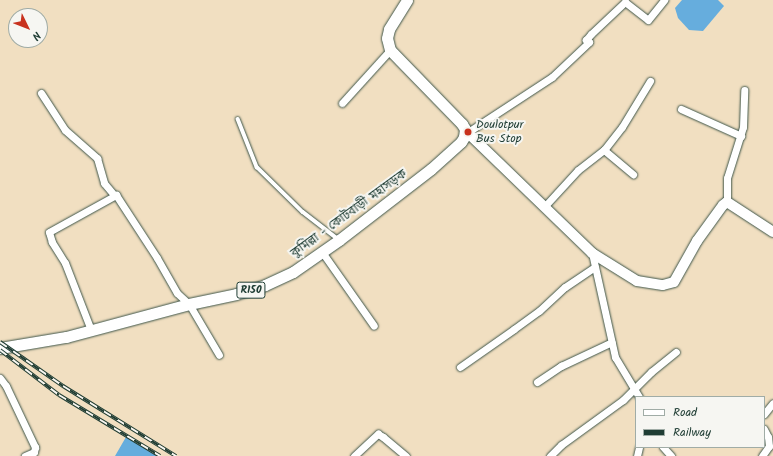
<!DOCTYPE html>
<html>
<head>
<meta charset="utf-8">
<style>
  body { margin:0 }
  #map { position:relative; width:773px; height:456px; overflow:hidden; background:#f1dfc1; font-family:Kalam,"Noto Sans Bengali",sans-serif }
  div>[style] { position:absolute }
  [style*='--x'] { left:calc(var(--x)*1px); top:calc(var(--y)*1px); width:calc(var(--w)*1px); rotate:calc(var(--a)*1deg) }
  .water>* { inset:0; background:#66addd }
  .roads { filter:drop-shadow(0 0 1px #3e5549) drop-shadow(0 0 1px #3e5549) }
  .lane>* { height:3.5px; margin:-1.75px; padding:0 1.75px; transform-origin:1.75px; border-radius:1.75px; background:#fff }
  .street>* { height:7px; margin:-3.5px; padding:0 3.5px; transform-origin:3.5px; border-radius:3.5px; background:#fff }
  .secondary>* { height:10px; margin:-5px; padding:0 5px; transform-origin:5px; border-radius:5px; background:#fff }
  .primary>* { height:11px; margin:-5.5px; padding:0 5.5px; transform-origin:5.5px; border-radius:5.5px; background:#fff }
  .rail>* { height:4px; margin-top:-2px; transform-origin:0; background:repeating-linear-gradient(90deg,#f6f6f2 0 8px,#1f3d34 0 16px); box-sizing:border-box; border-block:1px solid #1f3d34 }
  .dots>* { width:11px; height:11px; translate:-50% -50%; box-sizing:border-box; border:2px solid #f6f6f2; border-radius:50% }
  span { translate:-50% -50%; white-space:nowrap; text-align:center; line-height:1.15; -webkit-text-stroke:4px #f6f6f2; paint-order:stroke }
  .shield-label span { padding:1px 3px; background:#f6f6f2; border:1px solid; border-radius:3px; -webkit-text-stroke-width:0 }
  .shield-label { font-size:11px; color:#1f3d34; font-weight:700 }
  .poi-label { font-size:12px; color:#1f3d34 }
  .left { translate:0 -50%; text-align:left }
  .street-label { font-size:12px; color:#1f3d34 }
  .legend { position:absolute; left:635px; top:396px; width:130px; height:52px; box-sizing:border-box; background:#f6f6f2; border:1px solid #a0aca6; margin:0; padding:5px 7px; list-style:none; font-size:12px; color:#1f3d34 }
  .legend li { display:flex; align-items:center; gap:8px; height:20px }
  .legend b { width:20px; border:1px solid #a0aca6 }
  .north { position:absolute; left:8px; top:8px; width:40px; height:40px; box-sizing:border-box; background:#f6f6f2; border:1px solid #a0aca6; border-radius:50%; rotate:133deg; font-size:11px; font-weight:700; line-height:16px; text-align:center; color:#1f3d34 }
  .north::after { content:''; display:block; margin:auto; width:14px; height:18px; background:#c8321e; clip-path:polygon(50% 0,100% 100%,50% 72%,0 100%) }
</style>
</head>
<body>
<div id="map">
  <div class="water">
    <i style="clip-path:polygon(682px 0,718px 0,724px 6px,703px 31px,689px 30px,678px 18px,675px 8px)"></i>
    <i style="clip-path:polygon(126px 437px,157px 456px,158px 456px,115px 456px)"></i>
  </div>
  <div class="roads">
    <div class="lane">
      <i style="--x:238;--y:119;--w:52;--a:68.4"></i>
      <i style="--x:257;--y:167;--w:64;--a:44.4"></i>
      <i style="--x:303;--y:212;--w:44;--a:37.6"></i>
    </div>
    <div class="street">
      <i style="--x:41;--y:93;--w:44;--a:57"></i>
      <i style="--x:65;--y:130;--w:43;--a:41.2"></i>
      <i style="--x:97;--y:158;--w:26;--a:74"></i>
      <i style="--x:104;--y:183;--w:16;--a:50"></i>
      <i style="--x:342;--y:103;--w:72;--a:-47.8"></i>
      <i style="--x:681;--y:109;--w:66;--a:24.2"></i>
      <i style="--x:465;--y:134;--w:104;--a:-33.2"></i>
      <i style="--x:552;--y:77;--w:51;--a:-43.4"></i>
      <i style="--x:589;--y:42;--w:4;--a:-146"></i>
      <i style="--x:586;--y:40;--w:8;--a:-50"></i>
      <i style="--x:591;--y:34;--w:47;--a:-43.3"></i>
      <i style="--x:625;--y:2;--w:29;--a:38"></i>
      <i style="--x:648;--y:20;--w:26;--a:-51"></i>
      <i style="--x:604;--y:150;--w:38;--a:40"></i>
      <i style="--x:727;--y:202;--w:24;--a:-90"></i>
      <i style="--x:727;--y:178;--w:53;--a:-72.6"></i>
      <i style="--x:743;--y:127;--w:37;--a:-88"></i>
      <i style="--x:544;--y:207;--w:50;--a:-47.4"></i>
      <i style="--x:578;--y:170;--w:33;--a:-38"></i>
      <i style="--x:604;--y:150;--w:29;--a:-52"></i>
      <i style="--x:622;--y:127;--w:54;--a:-58.7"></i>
      <i style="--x:322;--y:252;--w:90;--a:54.9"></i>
      <i style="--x:592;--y:253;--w:107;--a:77.5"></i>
      <i style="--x:615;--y:357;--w:47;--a:59"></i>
      <i style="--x:91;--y:330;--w:72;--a:-111.2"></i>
      <i style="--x:65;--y:263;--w:25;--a:-122"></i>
      <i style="--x:52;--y:242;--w:10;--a:-107"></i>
      <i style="--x:49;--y:232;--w:77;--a:-28.9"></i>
      <i style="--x:116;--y:195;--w:75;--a:56.9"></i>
      <i style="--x:157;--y:258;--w:40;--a:60.3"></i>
      <i style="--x:177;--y:293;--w:16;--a:43"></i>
      <i style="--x:189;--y:304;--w:59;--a:59.5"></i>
      <i style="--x:460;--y:367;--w:66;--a:-35.1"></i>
      <i style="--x:514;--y:329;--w:31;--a:-36"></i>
      <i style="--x:539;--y:311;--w:35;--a:-43"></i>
      <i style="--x:565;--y:287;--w:36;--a:-34"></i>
      <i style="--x:0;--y:378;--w:10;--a:53"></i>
      <i style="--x:6;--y:386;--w:68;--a:64.6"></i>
      <i style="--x:35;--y:447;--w:5;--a:101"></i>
      <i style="--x:34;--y:452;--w:10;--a:156"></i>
      <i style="--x:537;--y:382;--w:29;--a:-34"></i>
      <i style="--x:561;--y:366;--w:56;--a:-25.2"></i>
      <i style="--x:764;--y:414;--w:14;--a:-51"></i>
      <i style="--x:663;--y:447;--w:12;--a:48"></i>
      <i style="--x:354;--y:456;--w:33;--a:-43"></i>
      <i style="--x:378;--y:434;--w:6;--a:31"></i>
      <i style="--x:383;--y:437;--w:30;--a:40"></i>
      <i style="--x:550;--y:456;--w:16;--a:-45"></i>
      <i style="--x:561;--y:445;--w:77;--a:-36"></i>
      <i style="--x:623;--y:400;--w:40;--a:-45"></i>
      <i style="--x:651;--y:372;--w:32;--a:-39"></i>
      <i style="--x:637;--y:456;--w:9;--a:-77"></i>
      <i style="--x:762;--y:456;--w:12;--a:-55"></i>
      <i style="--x:769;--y:446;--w:9;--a:-96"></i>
      <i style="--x:768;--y:437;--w:9;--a:-117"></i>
    </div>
    <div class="secondary">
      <i style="--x:465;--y:134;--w:5;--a:11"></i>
      <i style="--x:470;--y:135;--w:170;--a:44"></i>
      <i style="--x:592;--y:253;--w:53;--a:31.9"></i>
      <i style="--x:637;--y:281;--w:26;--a:9"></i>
      <i style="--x:663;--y:285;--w:11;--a:-15"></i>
      <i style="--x:674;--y:282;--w:47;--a:-60.7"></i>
      <i style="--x:697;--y:241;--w:44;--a:-54.2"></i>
      <i style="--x:723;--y:205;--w:5;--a:-37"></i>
      <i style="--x:727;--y:202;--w:55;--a:33.1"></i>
    </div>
    <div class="primary">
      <i style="--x:0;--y:348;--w:67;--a:-9.5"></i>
      <i style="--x:66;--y:337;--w:127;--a:-15"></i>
      <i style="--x:189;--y:304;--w:48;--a:-12"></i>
      <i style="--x:236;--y:294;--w:30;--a:-17"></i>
      <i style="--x:265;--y:285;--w:31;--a:-25"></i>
      <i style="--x:293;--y:272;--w:56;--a:-34.8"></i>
      <i style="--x:339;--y:240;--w:116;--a:-37.7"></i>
      <i style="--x:431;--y:169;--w:40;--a:-42"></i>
      <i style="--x:461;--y:142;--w:6;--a:-59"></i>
      <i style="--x:464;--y:137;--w:8;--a:-83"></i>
      <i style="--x:465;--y:129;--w:6;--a:-121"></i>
      <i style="--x:462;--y:124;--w:103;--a:-134.2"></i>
      <i style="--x:390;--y:50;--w:12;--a:-104"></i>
      <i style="--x:387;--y:38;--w:9;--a:-77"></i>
      <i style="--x:389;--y:29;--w:34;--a:-58"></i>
    </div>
  </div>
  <div class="rail">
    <i style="--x:0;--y:342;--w:77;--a:34.9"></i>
    <i style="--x:63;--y:386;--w:133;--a:31.8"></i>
    <i style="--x:0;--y:350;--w:74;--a:37.3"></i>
    <i style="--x:59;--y:395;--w:118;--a:31.1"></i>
  </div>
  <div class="dots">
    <i style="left:468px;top:132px;background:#c8321e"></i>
  </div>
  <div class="shield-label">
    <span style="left:251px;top:290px">R150</span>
  </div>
  <div class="poi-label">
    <span class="left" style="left:476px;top:132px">Doulotpur<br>Bus Stop</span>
  </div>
  <div class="street-label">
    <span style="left:349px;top:214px;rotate:-36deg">কুমিল্লা - কোটবাড়ী মহাসড়ক</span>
  </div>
  <ul class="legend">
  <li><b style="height:5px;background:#fff"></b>Road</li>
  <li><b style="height:5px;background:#1f3d34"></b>Railway</li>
  </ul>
  <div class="north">N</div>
</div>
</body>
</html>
